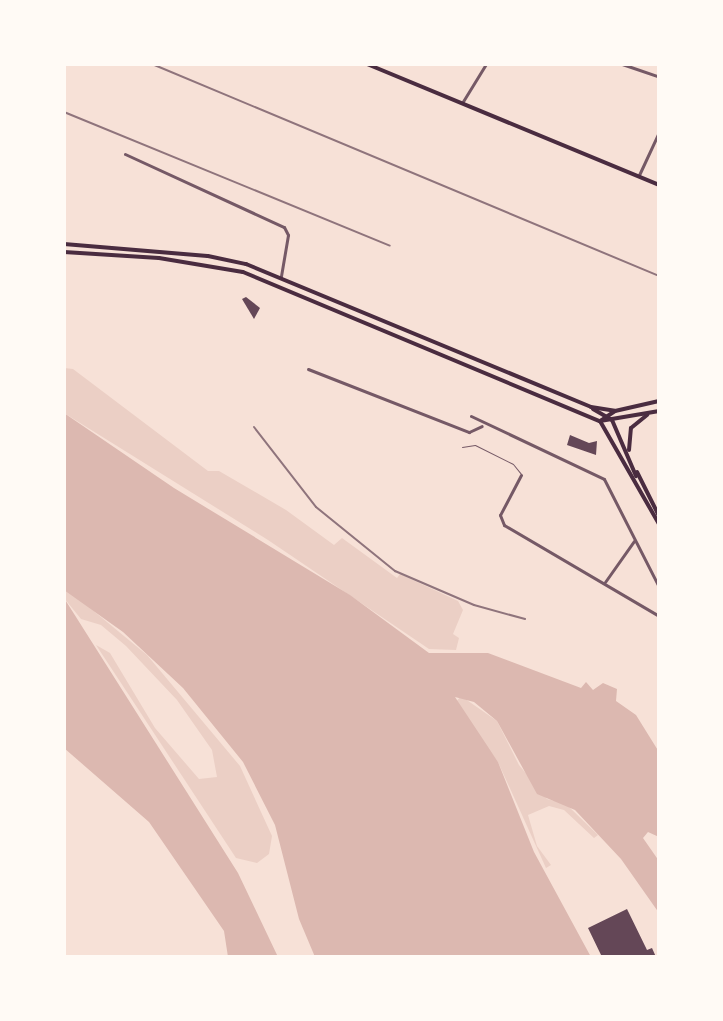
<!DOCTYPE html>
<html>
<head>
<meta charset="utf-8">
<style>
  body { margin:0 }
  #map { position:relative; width:723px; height:1021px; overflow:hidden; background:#f7e1d7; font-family:"DejaVu Sans",sans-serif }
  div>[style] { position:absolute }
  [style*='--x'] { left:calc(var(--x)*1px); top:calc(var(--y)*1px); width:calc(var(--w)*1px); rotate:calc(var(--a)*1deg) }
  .green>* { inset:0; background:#ebcfc5 }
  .water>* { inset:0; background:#dcb8b0 }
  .building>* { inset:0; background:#644757 }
  .service>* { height:1px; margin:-0.5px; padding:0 0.5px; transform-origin:0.5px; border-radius:0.5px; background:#755966 }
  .minor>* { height:3px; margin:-1.5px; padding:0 1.5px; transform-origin:1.5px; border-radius:1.5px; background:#755966 }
  .tertiary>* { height:3px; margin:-1.5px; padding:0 1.5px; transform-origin:1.5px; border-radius:1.5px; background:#755966 }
  .secondary>* { height:4px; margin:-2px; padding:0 2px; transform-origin:2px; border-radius:2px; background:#4a2c40 }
  .primary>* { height:4px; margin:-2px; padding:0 2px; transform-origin:2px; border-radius:2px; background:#4a2c40 }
  .rail>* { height:2px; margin:-1px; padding:0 1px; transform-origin:1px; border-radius:1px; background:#8f747c }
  span { translate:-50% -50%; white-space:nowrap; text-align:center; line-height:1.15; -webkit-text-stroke:6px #fffaf5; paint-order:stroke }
  .frame { position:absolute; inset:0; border:66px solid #fffaf5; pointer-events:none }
</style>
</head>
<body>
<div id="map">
  <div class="green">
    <i style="clip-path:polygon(64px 368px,73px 369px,208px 471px,219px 471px,286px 510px,334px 545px,342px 538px,397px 578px,400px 574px,458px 601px,463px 610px,453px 634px,459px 638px,456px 650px,429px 649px,268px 540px,64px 413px)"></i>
    <i style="clip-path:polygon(67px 589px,147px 655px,240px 766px,272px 836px,269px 854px,257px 863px,236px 858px,96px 645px,110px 653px,155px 728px,199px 779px,217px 777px,212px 750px,177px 700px,126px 646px,101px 625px,81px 619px,64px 598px)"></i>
    <i style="clip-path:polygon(461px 696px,497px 721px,519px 765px,547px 799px,566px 804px,598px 835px,594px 838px,564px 810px,549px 806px,528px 815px,537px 846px,551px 865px,546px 868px,498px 762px,455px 703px)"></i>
  </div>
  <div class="water">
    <i style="clip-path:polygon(64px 413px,174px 488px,350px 595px,429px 653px,488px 653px,581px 688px,586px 682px,593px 690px,603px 683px,617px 689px,616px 701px,636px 715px,659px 752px,659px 837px,648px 832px,643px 838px,659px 861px,659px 913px,621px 859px,575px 810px,537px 794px,497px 721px,474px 702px,455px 697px,498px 762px,534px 852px,591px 957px,315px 957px,299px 919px,275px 825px,243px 762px,183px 688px,123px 632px,64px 590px)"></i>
    <i style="clip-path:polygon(64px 598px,238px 873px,278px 957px,228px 957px,224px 931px,149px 822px,64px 748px)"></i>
  </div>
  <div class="building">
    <i style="clip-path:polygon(246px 297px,260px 308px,254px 319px,242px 299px)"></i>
    <i style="clip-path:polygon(570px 435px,589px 443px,597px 441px,596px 455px,567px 445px)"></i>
    <i style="clip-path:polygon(627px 909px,647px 950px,652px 948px,656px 957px,602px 957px,588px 928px)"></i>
  </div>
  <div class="service">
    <i style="--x:462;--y:447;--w:13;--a:-9"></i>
    <i style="--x:475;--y:445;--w:42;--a:26.6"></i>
    <i style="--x:513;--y:464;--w:13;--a:51"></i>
  </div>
  <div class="minor">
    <i style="--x:622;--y:64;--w:39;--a:19"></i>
    <i style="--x:125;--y:154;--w:175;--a:24.7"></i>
    <i style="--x:284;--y:227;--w:9;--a:63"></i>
    <i style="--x:288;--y:235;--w:42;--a:99.7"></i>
    <i style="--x:639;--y:175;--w:47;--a:-65.1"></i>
    <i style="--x:308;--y:369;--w:173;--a:21.4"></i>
    <i style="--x:469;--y:432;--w:14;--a:-25"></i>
    <i style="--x:471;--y:416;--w:147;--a:25.3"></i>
    <i style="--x:604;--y:479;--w:121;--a:63"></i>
    <i style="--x:521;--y:475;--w:45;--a:117.7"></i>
    <i style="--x:500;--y:515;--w:11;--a:68"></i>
    <i style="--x:504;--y:525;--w:180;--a:30.4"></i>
    <i style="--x:605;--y:582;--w:50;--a:-54.7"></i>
  </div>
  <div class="tertiary">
    <i style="--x:462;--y:103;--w:46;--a:-58.4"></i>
  </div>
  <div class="secondary">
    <i style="--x:367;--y:64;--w:316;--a:22.5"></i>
    <i style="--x:593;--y:409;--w:22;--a:30"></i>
    <i style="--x:612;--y:420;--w:61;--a:66.8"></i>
    <i style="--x:615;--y:411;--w:18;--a:146"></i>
    <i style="--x:600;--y:421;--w:119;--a:60.2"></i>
    <i style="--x:629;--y:450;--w:22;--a:-85"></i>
    <i style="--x:631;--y:428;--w:21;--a:-39"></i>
    <i style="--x:637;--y:472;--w:49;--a:63.4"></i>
  </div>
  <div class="primary">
    <i style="--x:64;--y:244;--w:144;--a:4.8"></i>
    <i style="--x:208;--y:256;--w:39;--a:12"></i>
    <i style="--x:246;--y:264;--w:373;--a:22.5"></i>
    <i style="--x:591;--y:407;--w:24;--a:9"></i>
    <i style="--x:615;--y:411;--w:45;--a:-12.8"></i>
    <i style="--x:64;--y:252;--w:95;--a:3.6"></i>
    <i style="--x:159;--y:258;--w:85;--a:9.5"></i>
    <i style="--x:243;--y:272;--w:387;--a:22.7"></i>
    <i style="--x:600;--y:421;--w:60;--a:-9.6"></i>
  </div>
  <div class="rail">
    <i style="--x:152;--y:64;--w:550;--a:22.69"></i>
    <i style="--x:64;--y:112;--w:352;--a:22.3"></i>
    <i style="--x:254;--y:427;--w:101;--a:52.2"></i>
    <i style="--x:316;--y:507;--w:102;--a:39"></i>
    <i style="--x:395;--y:571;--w:86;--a:23.3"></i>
    <i style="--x:474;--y:605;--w:53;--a:15.4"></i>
  </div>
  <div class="frame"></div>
</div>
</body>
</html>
